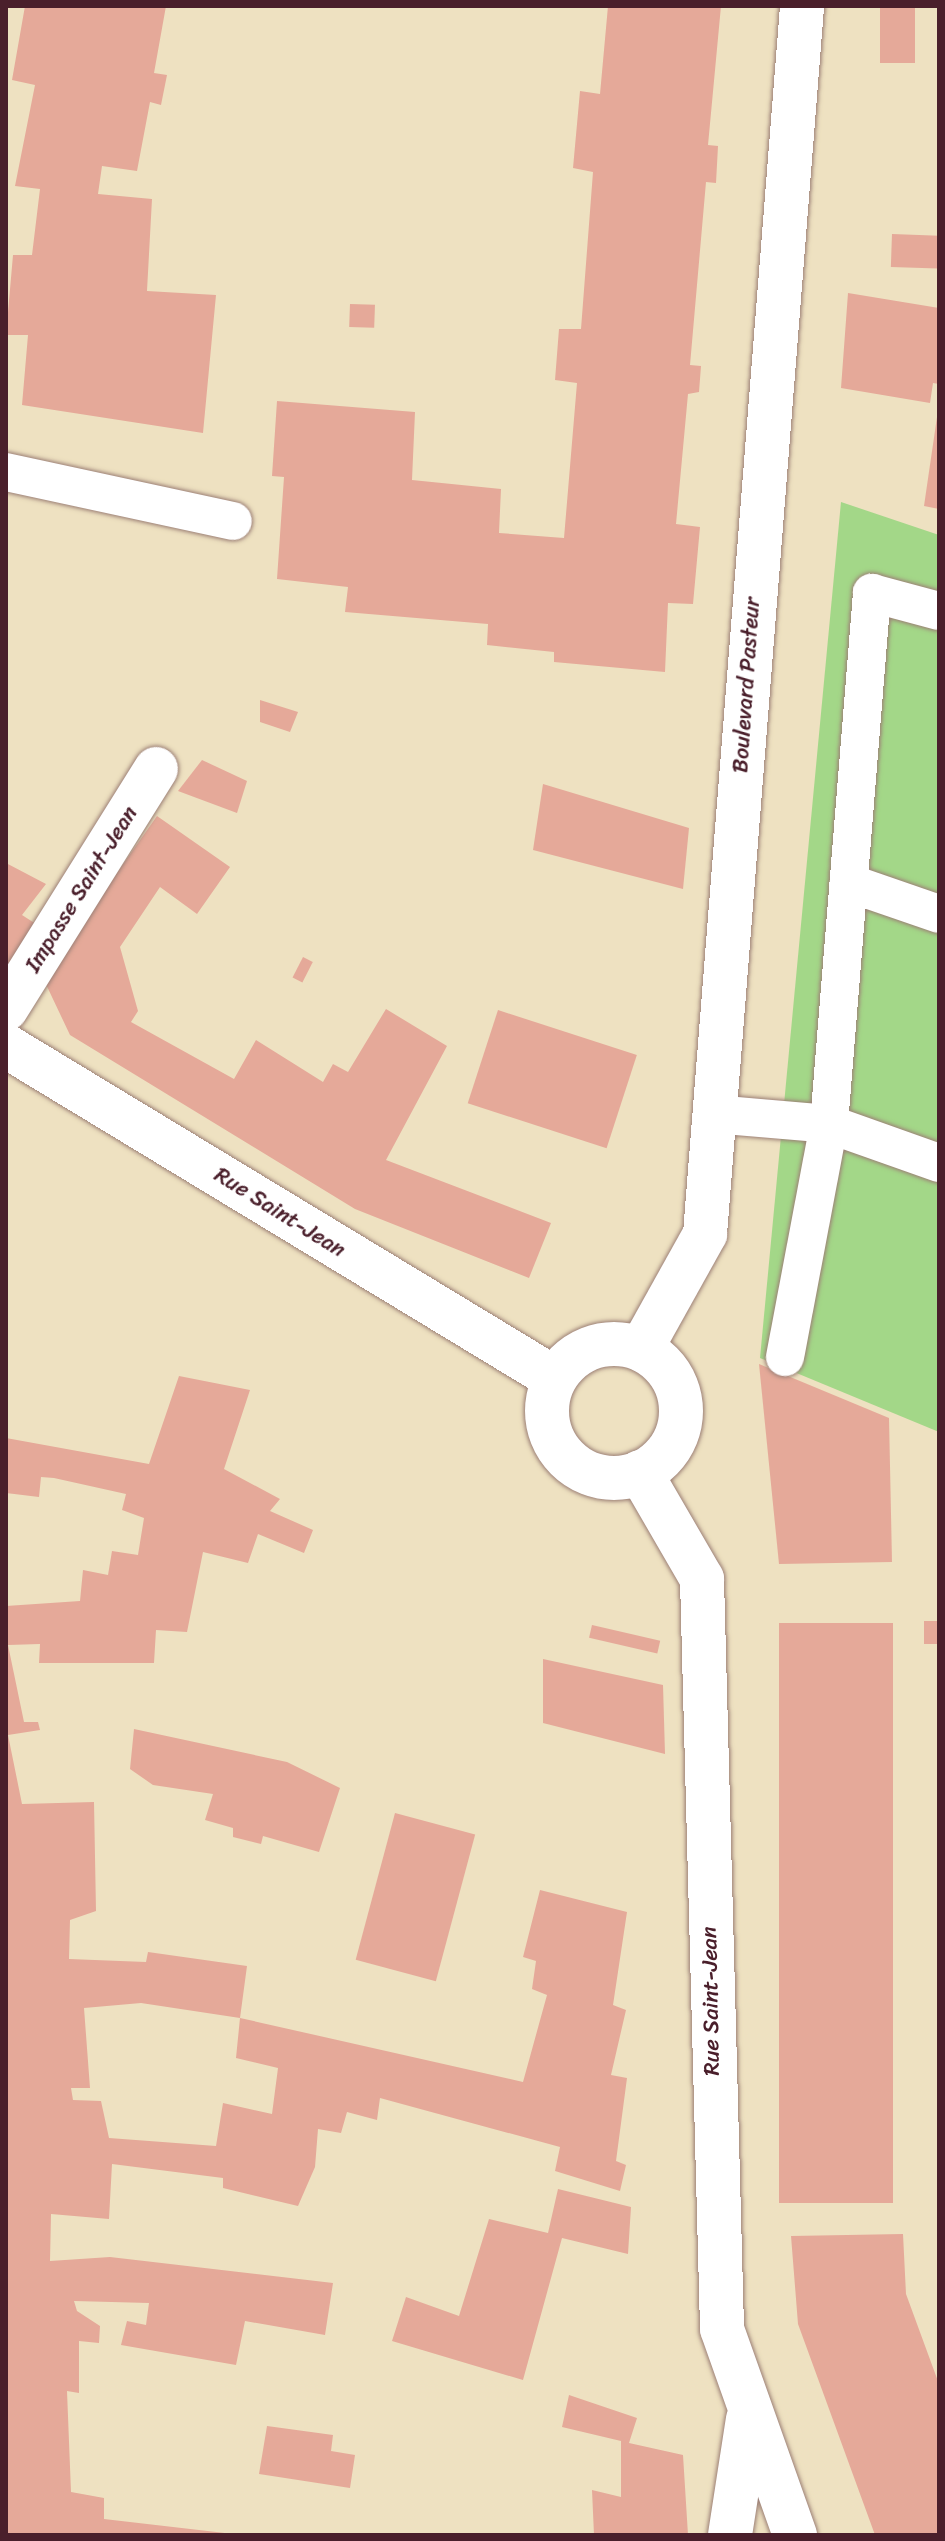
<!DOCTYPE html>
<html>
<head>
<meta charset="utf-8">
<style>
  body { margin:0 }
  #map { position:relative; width:945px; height:2541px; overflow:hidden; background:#eee1c1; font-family:Sriracha,sans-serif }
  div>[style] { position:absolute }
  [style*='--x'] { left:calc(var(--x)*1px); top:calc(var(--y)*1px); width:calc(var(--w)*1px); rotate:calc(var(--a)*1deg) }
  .green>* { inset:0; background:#a3d788 }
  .building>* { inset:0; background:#e5a999; transform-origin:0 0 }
  .roads { filter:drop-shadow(0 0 2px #9c8076) drop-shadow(0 0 2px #9c8076) }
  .service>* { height:38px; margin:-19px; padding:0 19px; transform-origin:19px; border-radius:19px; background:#fff }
  .minor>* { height:44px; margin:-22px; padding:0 22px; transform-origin:22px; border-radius:22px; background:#fff }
  .tertiary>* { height:44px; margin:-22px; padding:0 22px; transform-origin:22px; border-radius:22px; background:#fff }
  .tertiary>.ring { margin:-22px; padding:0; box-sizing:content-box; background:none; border:44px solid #fff; border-radius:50% }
  span { translate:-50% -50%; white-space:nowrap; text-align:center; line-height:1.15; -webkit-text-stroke:8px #fff; paint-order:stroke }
  .street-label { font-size:22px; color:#4a1f2b }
  .frame { position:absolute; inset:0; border:8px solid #4a1f2b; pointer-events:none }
</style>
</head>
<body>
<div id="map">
  <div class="green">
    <i style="clip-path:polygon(841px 502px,939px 535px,939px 1432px,760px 1358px)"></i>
  </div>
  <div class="building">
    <i style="clip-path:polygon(25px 6px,166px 6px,154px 73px,167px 75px,161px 105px,150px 102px,137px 171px,102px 166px,98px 194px,152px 199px,147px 291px,216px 295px,203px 433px,22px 405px,28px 335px,6px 335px,13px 255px,32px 255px,40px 189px,15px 186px,35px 85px,12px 80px)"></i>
    <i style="clip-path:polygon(608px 6px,721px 6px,708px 145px,718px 146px,716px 183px,706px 182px,690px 365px,701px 366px,699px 392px,688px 394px,676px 524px,700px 527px,693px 604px,668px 603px,665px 672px,554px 662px,554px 652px,487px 645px,488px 624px,345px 612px,348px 587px,277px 579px,284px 477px,272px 476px,277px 401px,415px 412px,412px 480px,501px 489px,499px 533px,564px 538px,577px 383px,555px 380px,559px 329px,581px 329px,593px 172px,573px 168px,580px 91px,600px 94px)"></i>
    <i style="left:880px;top:6px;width:35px;height:57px"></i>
    <i style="left:892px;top:234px;width:47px;height:33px;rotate:2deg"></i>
    <i style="clip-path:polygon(848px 293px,939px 308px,939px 384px,933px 383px,930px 403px,841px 388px)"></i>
    <i style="left:350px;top:304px;width:25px;height:23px;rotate:2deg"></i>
    <i style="clip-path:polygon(937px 417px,939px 417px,939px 509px,924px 506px)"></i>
    <i style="clip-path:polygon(260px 700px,298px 712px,290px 732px,260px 722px)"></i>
    <i style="clip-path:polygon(202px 760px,247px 781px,237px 813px,178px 791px)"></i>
    <i style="clip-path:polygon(543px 784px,689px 828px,683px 889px,533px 850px)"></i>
    <i style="clip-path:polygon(157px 816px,230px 867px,197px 914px,160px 887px,120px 947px,138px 1011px,131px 1022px,234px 1079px,256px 1040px,323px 1082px,333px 1064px,348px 1072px,386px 1009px,447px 1046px,386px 1160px,551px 1223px,529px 1278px,355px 1209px,70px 1035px,43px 978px)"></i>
    <i style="clip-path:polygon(6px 863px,46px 884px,22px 915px,39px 926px,6px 971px)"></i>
    <i style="left:303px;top:957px;width:11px;height:23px;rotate:27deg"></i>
    <i style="left:498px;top:1010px;width:146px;height:98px;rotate:18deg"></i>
    <i style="clip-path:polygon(759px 1364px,889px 1418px,892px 1562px,779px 1564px)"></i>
    <i style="clip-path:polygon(179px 1376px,250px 1390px,224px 1469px,280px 1499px,270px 1511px,313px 1530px,304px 1553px,258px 1534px,248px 1563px,203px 1552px,187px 1632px,156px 1630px,154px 1663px,39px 1663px,40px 1644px,8px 1645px,24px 1722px,38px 1722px,40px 1730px,8px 1735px,22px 1804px,94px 1802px,96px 1911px,70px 1920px,69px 1959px,146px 1962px,148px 1952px,247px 1966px,240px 2018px,141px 2003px,84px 2008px,90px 2088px,71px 2088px,73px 2100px,101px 2101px,109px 2138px,216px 2146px,223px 2103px,272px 2114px,278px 2068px,236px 2058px,240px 2018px,523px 2082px,547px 1995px,532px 1989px,536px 1961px,523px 1957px,540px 1890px,627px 1912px,613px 2005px,626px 2010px,611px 2075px,627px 2078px,616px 2161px,626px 2165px,620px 2191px,555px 2171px,560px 2147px,380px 2098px,377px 2120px,347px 2112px,341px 2133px,318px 2129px,315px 2167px,298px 2206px,223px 2188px,223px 2178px,112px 2164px,109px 2219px,51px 2214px,50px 2261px,110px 2257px,333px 2283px,325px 2335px,245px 2321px,236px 2365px,121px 2345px,127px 2321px,146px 2325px,149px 2303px,74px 2301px,77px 2311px,100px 2326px,99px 2343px,79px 2341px,79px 2393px,67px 2391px,71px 2492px,104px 2498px,104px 2519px,242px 2535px,6px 2535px,6px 1606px,80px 1601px,83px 1570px,108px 1575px,112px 1551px,138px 1555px,144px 1518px,122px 1510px,126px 1494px,54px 1478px,41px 1477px,39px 1497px,6px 1493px,6px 1438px,149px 1464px)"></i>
    <i style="left:924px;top:1621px;width:15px;height:23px"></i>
    <i style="left:779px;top:1623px;width:114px;height:580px"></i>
    <i style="left:592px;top:1625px;width:70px;height:13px;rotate:13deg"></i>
    <i style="clip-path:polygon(543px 1659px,663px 1685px,665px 1754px,543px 1723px)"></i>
    <i style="clip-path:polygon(134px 1729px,287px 1762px,340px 1788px,319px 1852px,263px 1836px,261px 1844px,233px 1837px,233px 1828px,205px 1820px,213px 1794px,153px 1785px,130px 1769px)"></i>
    <i style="left:395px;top:1813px;width:83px;height:152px;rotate:15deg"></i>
    <i style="clip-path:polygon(558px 2189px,631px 2207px,628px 2254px,562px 2238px,523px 2380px,392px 2341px,406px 2297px,459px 2316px,489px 2219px,548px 2233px)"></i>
    <i style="clip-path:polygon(903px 2234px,906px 2294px,939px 2384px,939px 2535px,875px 2535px,798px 2324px,791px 2236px)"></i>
    <i style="clip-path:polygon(569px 2395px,637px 2418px,629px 2443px,683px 2455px,688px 2535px,594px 2535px,592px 2490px,621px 2497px,621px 2441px,562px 2427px)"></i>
    <i style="clip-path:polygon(267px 2426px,333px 2435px,331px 2451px,355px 2455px,350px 2488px,259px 2474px)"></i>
  </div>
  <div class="roads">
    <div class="service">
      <i style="--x:6;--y:472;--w:232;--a:12.2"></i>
      <i style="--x:849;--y:883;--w:95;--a:19"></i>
      <i style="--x:713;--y:1114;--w:116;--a:4.9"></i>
      <i style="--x:829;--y:1124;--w:117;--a:19.5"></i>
      <i style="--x:785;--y:1357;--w:237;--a:-79.3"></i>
      <i style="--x:829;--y:1124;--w:533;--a:-85.37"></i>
      <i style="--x:872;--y:593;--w:69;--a:15"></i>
    </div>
    <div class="minor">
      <i style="--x:6;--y:1009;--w:283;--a:-58"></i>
      <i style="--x:641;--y:1349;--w:132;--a:-60.9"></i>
      <i style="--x:705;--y:1234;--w:1232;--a:-85.48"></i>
    </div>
    <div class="tertiary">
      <i style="--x:6;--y:1046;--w:641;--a:31.21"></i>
      <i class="ring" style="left:547px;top:1344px;width:90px;height:90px"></i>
      <i style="--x:640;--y:1472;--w:124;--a:59.9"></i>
      <i style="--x:702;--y:1579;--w:750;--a:88.47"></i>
      <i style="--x:722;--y:2329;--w:219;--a:70.5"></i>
      <i style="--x:730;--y:2535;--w:117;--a:-81.2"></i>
    </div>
  </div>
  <div class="street-label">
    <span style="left:746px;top:685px;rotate:-86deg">Boulevard Pasteur</span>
    <span style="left:81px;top:889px;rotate:-58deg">Impasse Saint-Jean</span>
    <span style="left:280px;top:1212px;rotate:32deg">Rue Saint-Jean</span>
    <span style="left:710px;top:2001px;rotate:-91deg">Rue Saint-Jean</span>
  </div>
  <div class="frame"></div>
</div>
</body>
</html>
